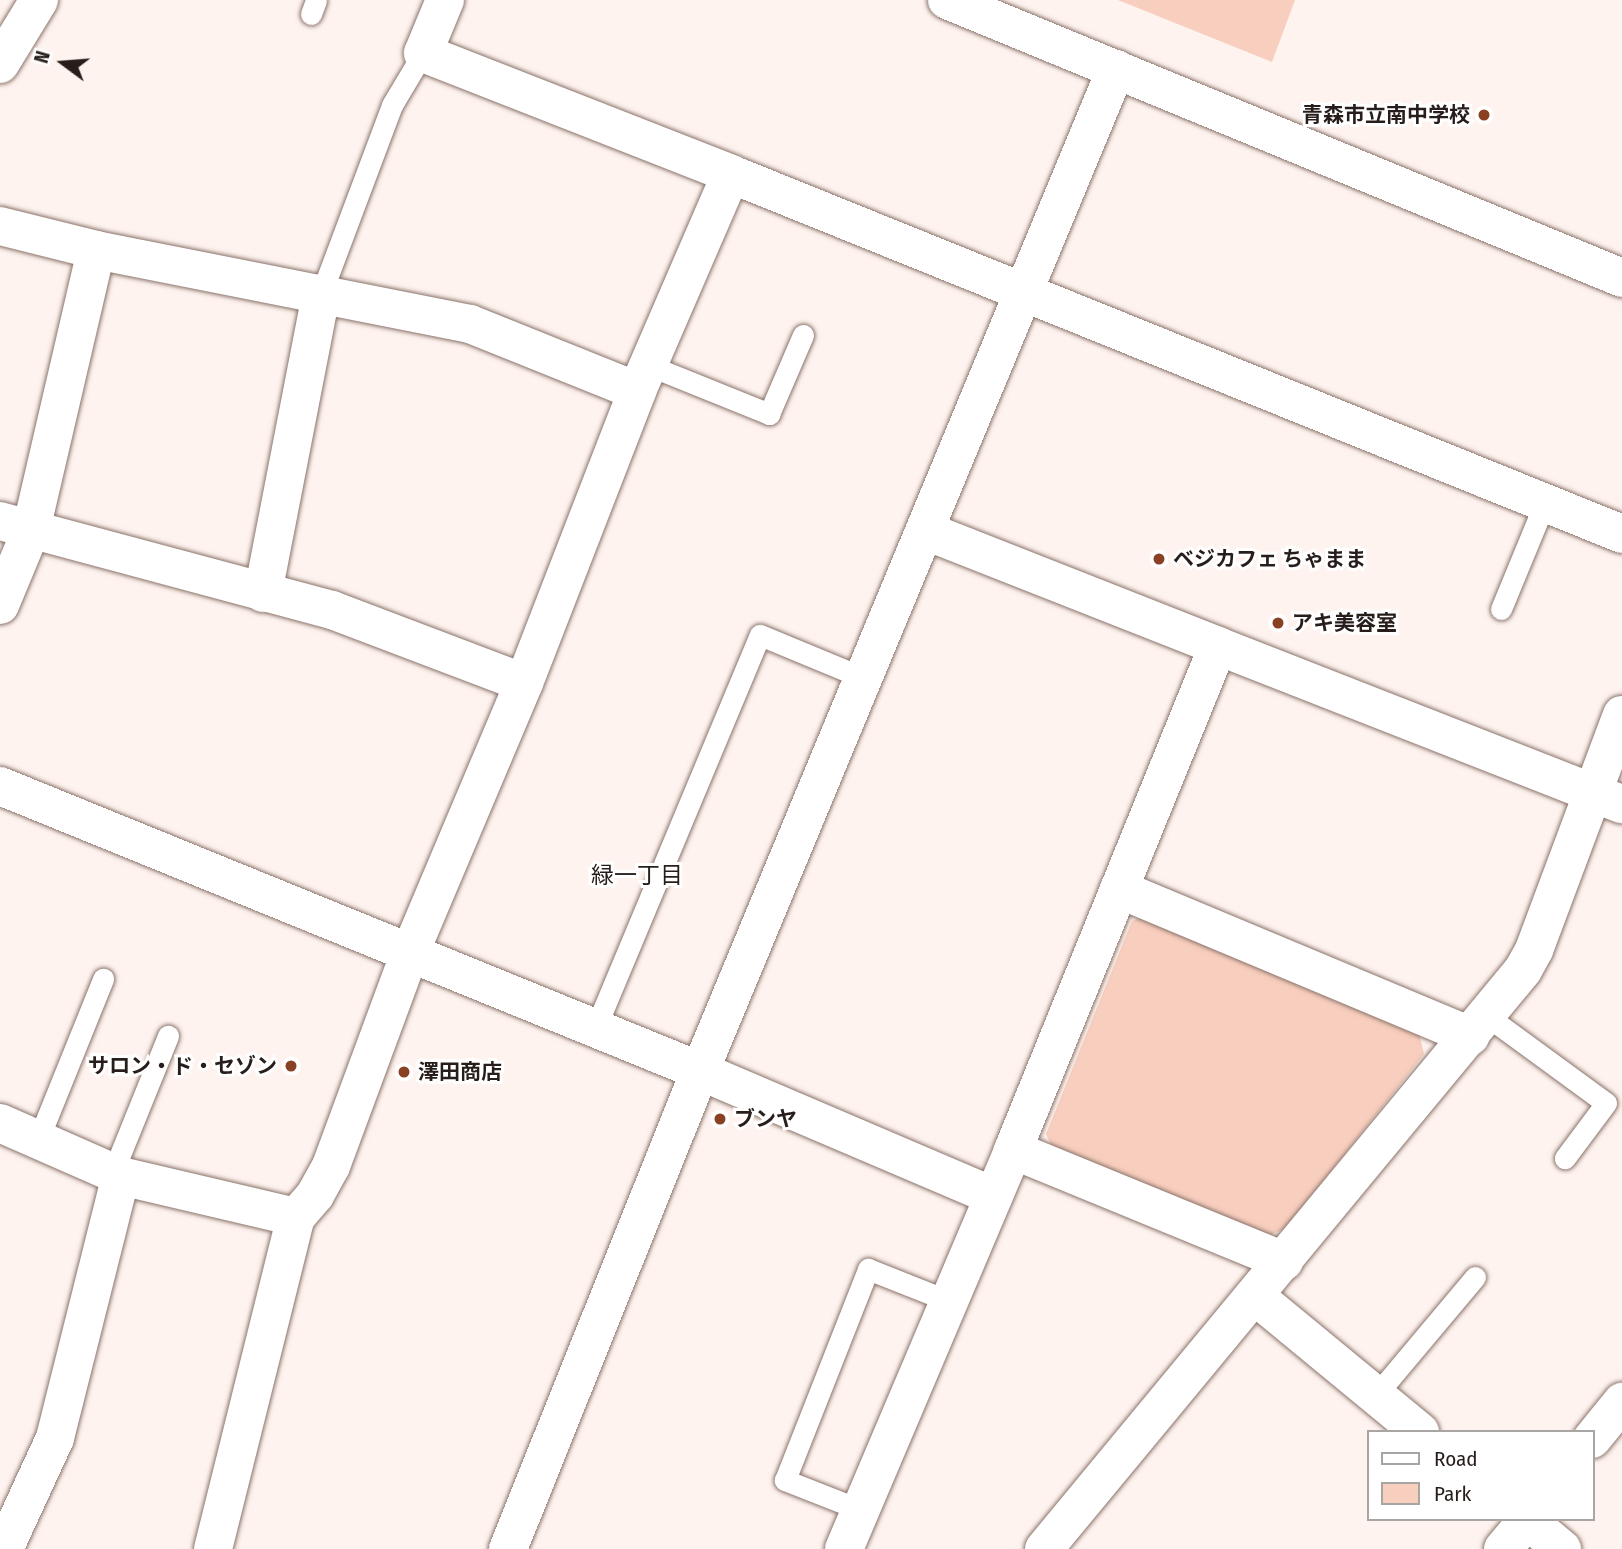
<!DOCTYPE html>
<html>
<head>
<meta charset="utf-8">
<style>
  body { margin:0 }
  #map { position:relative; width:1622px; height:1549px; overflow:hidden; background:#fef3ef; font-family:"Fira Sans Condensed","Noto Sans JP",sans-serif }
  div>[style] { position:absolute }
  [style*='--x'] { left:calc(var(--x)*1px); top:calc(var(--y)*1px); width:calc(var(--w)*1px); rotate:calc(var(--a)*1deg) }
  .green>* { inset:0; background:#f8cebe }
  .roads { filter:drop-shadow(0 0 2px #8a736a) drop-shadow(0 0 2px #8a736a) }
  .lane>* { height:21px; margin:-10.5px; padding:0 10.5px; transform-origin:10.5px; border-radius:10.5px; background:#fff }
  .street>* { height:38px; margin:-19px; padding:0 19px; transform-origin:19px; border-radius:19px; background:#fff }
  .secondary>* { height:38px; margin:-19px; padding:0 19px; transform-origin:19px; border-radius:19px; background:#fff }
  .dots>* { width:19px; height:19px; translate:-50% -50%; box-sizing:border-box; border:4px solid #fff; border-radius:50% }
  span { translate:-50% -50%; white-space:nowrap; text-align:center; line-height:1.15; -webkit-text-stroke:6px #fff; paint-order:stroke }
  .poi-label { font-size:21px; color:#271d1a; font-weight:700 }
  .right { translate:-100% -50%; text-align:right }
  .left { translate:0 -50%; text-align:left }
  .neighbourhood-label { font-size:23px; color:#271d1a }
  .legend { position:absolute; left:1367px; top:1430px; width:228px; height:91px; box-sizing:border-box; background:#fff; border:2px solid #a9a5a3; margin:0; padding:9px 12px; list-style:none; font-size:21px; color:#271d1a }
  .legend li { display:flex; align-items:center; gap:14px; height:35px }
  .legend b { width:35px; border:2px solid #a9a5a3 }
  .north { position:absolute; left:28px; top:28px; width:70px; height:70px; -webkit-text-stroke:5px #fff; paint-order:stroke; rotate:286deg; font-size:19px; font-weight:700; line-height:28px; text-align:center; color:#271d1a }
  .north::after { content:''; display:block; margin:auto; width:24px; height:32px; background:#271d1a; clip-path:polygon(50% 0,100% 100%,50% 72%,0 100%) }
</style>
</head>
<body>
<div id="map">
  <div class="green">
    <i style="clip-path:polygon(1118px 0,1295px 0,1272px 62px)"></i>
    <i style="clip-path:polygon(1143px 917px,1419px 1033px,1424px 1054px,1286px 1228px,1270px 1235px,1051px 1145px,1046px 1134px,1132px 921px)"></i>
  </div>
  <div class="roads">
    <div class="lane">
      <i style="--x:311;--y:14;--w:15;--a:-70"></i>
      <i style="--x:321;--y:294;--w:202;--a:-69.4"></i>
      <i style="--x:392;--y:105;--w:61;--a:-59.2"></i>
      <i style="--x:648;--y:365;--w:131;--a:22"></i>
      <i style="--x:769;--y:414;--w:86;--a:-66.7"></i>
      <i style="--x:1501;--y:609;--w:116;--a:-67.6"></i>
      <i style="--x:1487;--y:1016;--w:147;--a:36.2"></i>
      <i style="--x:1606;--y:1103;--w:69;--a:126.7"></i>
      <i style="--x:595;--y:1029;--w:427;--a:-67.3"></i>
      <i style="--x:760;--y:635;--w:113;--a:22.5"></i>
      <i style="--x:38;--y:1140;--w:174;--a:-68"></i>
      <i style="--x:113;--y:1172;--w:147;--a:-68"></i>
      <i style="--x:1376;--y:1395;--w:154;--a:-50"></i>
      <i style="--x:861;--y:1510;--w:82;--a:-158.5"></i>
      <i style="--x:785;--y:1480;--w:227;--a:-68.5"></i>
      <i style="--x:868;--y:1269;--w:87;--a:21.6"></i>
    </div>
    <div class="street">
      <i style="--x:445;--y:0;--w:57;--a:112.5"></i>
      <i style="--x:423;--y:53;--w:331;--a:21.4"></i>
      <i style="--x:731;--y:174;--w:961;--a:22"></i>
      <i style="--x:0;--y:226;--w:99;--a:14"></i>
      <i style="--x:96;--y:250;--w:381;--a:11.2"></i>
      <i style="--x:470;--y:324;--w:180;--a:21.9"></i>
      <i style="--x:0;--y:521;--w:344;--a:15"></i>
      <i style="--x:332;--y:610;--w:205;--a:20.8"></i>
      <i style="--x:926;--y:531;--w:314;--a:21.5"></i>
      <i style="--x:263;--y:593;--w:305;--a:-79"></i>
      <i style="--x:0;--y:605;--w:81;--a:-67.5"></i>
      <i style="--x:31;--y:530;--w:287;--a:-76.9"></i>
      <i style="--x:0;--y:786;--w:756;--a:22.15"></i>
      <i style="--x:700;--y:1071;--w:319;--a:23.1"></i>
      <i style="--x:1119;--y:889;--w:381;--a:22.7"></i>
      <i style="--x:0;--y:1123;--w:132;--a:23.7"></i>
      <i style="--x:121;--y:1176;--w:180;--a:13.2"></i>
      <i style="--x:1013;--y:1150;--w:293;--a:22.3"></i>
      <i style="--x:1255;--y:1296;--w:214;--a:39.5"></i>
      <i style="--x:1526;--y:1519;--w:47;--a:39.8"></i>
      <i style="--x:4;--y:1549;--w:122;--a:-65.3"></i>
      <i style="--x:55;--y:1438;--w:270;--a:-75.9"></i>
      <i style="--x:213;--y:1549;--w:342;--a:-76"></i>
      <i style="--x:296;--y:1217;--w:29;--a:-49"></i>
      <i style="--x:315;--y:1195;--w:33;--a:-61"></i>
      <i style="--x:331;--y:1166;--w:225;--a:-69.7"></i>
      <i style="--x:409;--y:955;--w:295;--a:-67.1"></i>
      <i style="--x:524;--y:683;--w:313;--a:-68.8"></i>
      <i style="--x:637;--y:391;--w:236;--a:-66.6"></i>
      <i style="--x:508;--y:1549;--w:515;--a:-68.12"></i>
      <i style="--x:700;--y:1071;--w:1085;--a:-67.45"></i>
      <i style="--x:844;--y:1549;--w:433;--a:-67"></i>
      <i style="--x:1013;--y:1150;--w:544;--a:-67.87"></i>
      <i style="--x:1218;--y:646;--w:434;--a:21.4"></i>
      <i style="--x:1044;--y:1549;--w:751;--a:-50.4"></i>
      <i style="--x:1523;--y:970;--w:23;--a:-61"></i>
      <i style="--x:1534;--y:950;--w:251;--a:-69.5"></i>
    </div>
    <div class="secondary">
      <i style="--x:947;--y:0;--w:730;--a:22.38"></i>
      <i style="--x:0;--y:64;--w:75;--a:-58.6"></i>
      <i style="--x:1592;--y:1439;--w:48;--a:-51"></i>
      <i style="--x:1503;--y:1549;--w:39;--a:-50"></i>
    </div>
  </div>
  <div class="dots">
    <i style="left:1484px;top:115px;background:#894023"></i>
    <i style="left:1159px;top:559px;background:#894023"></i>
    <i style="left:1278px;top:623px;background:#894023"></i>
    <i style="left:291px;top:1066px;background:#894023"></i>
    <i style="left:404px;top:1072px;background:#894023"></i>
    <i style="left:720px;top:1119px;background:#894023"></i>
  </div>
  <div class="poi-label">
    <span class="right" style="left:1470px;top:115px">青森市立南中学校</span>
    <span class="left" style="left:1173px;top:559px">ベジカフェ ちゃまま</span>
    <span class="left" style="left:1292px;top:623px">アキ美容室</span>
    <span class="right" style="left:277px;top:1066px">サロン・ド・セゾン</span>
    <span class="left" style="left:418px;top:1072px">澤田商店</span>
    <span class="left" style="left:734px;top:1119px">ブンヤ</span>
  </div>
  <div class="neighbourhood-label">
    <span style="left:637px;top:875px">緑一丁目</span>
  </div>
  <ul class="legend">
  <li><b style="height:9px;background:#fff"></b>Road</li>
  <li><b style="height:19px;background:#f8cebe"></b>Park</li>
  </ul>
  <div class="north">N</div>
</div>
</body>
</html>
